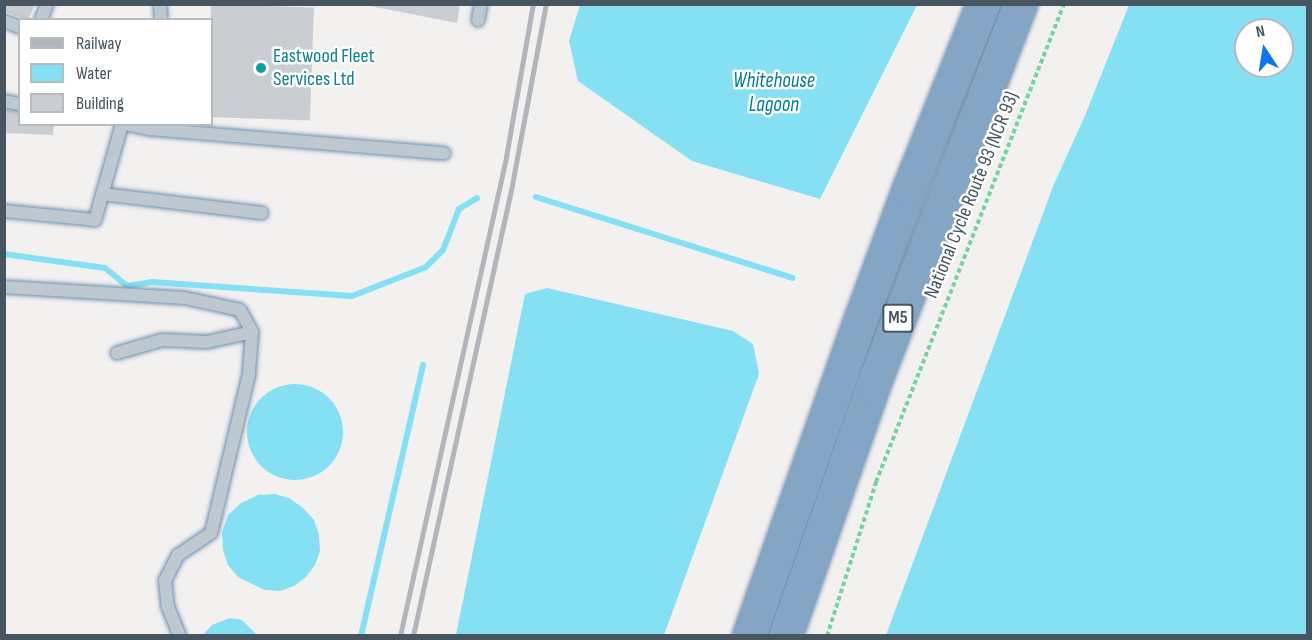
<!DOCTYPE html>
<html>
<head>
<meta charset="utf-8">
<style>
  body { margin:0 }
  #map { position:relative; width:1312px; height:640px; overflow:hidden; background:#f3f0f0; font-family:"Sofia Sans Condensed",sans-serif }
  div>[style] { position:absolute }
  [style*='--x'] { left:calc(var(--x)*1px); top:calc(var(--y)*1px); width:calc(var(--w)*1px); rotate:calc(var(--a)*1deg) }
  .water>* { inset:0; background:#85e0f4 }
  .round { border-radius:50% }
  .stream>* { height:6px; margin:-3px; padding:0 3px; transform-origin:3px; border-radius:3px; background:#85e0f4 }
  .building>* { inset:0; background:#caced3; transform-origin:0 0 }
  .path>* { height:4px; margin-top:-2px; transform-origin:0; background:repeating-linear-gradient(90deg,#71d5a0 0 4.5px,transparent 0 7.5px) }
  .roads { filter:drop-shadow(0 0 2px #6f90af) drop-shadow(0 0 2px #6f90af) }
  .service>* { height:12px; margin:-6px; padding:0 6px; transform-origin:6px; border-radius:6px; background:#bdc8d1 }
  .motorway>* { height:33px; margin:-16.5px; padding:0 16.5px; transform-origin:16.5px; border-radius:16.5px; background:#84a5c3 }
  .rail>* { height:4.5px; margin:-2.25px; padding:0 2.25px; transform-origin:2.25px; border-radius:2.25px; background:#b2b6bb }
  .dots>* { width:16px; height:16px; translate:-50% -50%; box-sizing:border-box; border:3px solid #fff; border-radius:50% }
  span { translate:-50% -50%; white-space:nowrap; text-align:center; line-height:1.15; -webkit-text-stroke:5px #fff; paint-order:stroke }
  .shield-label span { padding:2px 4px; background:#fff; border:2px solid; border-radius:4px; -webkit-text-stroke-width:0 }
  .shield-label { font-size:18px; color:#475560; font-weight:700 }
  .culture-label { font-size:20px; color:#0d838f }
  .left { translate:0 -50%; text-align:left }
  .street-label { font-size:20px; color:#475560 }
  .water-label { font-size:21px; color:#037d97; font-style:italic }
  .frame { position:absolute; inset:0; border:6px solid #475560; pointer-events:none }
  .legend { position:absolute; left:18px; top:18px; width:195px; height:108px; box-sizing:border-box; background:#fff; border:2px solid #b5bbbf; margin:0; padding:8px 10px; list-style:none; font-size:18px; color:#475560 }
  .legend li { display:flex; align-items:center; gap:12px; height:30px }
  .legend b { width:30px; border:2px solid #b5bbbf }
  .north { position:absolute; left:1234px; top:18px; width:60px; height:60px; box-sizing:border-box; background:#fff; border:2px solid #b5bbbf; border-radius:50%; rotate:348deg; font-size:16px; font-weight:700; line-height:24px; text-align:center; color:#475560 }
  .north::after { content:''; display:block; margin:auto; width:21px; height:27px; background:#0977f4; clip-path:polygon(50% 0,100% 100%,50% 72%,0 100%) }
</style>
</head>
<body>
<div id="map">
  <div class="water">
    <i style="clip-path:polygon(580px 5px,580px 4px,917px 5px,820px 199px,692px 161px,578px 81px,569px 41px)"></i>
    <i style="clip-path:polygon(evenodd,1129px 5px,1307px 5px,1307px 635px,886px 635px,1054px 184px,1084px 118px,1129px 5px,1246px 30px,1282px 30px,1282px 66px,1246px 66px,1246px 30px)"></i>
    <i style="clip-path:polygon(547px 288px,733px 331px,753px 344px,759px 374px,664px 635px,456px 635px,525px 294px)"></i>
    <i class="round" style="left:247px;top:384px;width:96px;height:96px"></i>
    <i style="clip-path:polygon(275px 494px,289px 498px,303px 508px,314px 520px,319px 535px,320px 551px,315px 565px,306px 577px,294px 586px,280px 591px,265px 590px,238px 577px,228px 565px,223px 550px,222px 533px,228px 515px,241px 503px,258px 495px)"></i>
    <i style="clip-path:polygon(230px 618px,242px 620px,257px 635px,203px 635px,212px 625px)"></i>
  </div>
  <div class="stream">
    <i style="--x:536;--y:197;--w:269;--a:17.5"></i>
    <i style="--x:4;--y:254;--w:102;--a:7.9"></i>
    <i style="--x:105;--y:268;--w:28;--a:39"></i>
    <i style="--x:127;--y:286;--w:25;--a:-9"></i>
    <i style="--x:152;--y:282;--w:200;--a:4"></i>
    <i style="--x:352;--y:296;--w:79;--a:-21.4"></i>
    <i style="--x:426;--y:267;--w:24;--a:-45"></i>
    <i style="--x:443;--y:250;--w:44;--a:-68.7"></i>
    <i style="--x:459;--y:209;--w:21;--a:-31"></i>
    <i style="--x:361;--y:636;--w:278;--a:-77.1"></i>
  </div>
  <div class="building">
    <i style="clip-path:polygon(4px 4px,35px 4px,28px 20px,4px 11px)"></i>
    <i style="left:211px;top:4px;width:103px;height:113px;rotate:2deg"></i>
    <i style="clip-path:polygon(360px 4px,460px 4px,457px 23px)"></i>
    <i style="clip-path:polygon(4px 109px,20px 110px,20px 124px,54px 124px,53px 135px,4px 133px)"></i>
  </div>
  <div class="path">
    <i style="--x:827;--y:636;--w:162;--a:-72.3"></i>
    <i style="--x:876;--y:482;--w:514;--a:-68.53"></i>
  </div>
  <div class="roads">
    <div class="service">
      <i style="--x:160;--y:4;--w:16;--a:86"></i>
      <i style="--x:41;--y:20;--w:17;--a:-69"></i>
      <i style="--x:478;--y:20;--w:16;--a:-79"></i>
      <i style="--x:4;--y:21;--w:17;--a:21"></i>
      <i style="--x:4;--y:101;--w:16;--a:11"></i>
      <i style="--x:125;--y:124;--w:25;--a:12"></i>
      <i style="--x:149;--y:129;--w:296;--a:4.7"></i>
      <i style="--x:102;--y:194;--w:161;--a:6.8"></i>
      <i style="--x:4;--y:211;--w:91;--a:5.6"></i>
      <i style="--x:95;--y:220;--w:100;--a:-74.3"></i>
      <i style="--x:4;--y:287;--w:181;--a:3.5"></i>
      <i style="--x:185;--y:298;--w:56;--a:12.3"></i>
      <i style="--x:240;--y:310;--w:25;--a:61"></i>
      <i style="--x:252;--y:332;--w:42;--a:94.1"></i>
      <i style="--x:249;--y:374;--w:163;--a:103.4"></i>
      <i style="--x:211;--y:533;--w:40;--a:146"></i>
      <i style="--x:178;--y:555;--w:28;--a:117"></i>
      <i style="--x:165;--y:580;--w:27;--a:84"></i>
      <i style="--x:168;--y:607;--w:31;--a:68"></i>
      <i style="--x:117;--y:353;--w:47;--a:-16.1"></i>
      <i style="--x:162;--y:340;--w:45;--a:2.5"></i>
      <i style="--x:207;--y:342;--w:46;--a:-12.5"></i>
    </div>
    <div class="motorway">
      <i style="--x:749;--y:636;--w:319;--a:-70.6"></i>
      <i style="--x:855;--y:335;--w:156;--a:-69.7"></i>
      <i style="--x:909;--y:189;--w:199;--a:-68.2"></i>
      <i style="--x:785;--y:636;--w:264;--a:-70.7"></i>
      <i style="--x:872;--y:387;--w:411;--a:-68.9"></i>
    </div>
  </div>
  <div class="rail">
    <i style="--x:400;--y:636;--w:491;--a:-77.5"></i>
    <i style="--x:506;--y:157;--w:155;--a:-80"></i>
    <i style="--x:413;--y:636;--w:462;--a:-77.6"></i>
    <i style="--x:512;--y:185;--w:184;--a:-79.4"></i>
  </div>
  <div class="dots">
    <i style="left:261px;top:68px;background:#0f9aa8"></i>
  </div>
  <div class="shield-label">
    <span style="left:898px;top:318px">M5</span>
  </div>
  <div class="culture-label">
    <span class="left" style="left:273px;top:68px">Eastwood Fleet<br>Services Ltd</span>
  </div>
  <div class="street-label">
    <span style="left:972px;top:195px;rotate:-68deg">National Cycle Route 93 (NCR 93)</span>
  </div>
  <div class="water-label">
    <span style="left:774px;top:93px">Whitehouse<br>Lagoon</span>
  </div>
  <div class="frame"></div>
  <ul class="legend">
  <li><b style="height:8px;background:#b2b6bb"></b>Railway</li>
  <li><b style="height:16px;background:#85e0f4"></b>Water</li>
  <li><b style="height:16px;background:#caced3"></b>Building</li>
  </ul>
  <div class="north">N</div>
</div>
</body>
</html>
